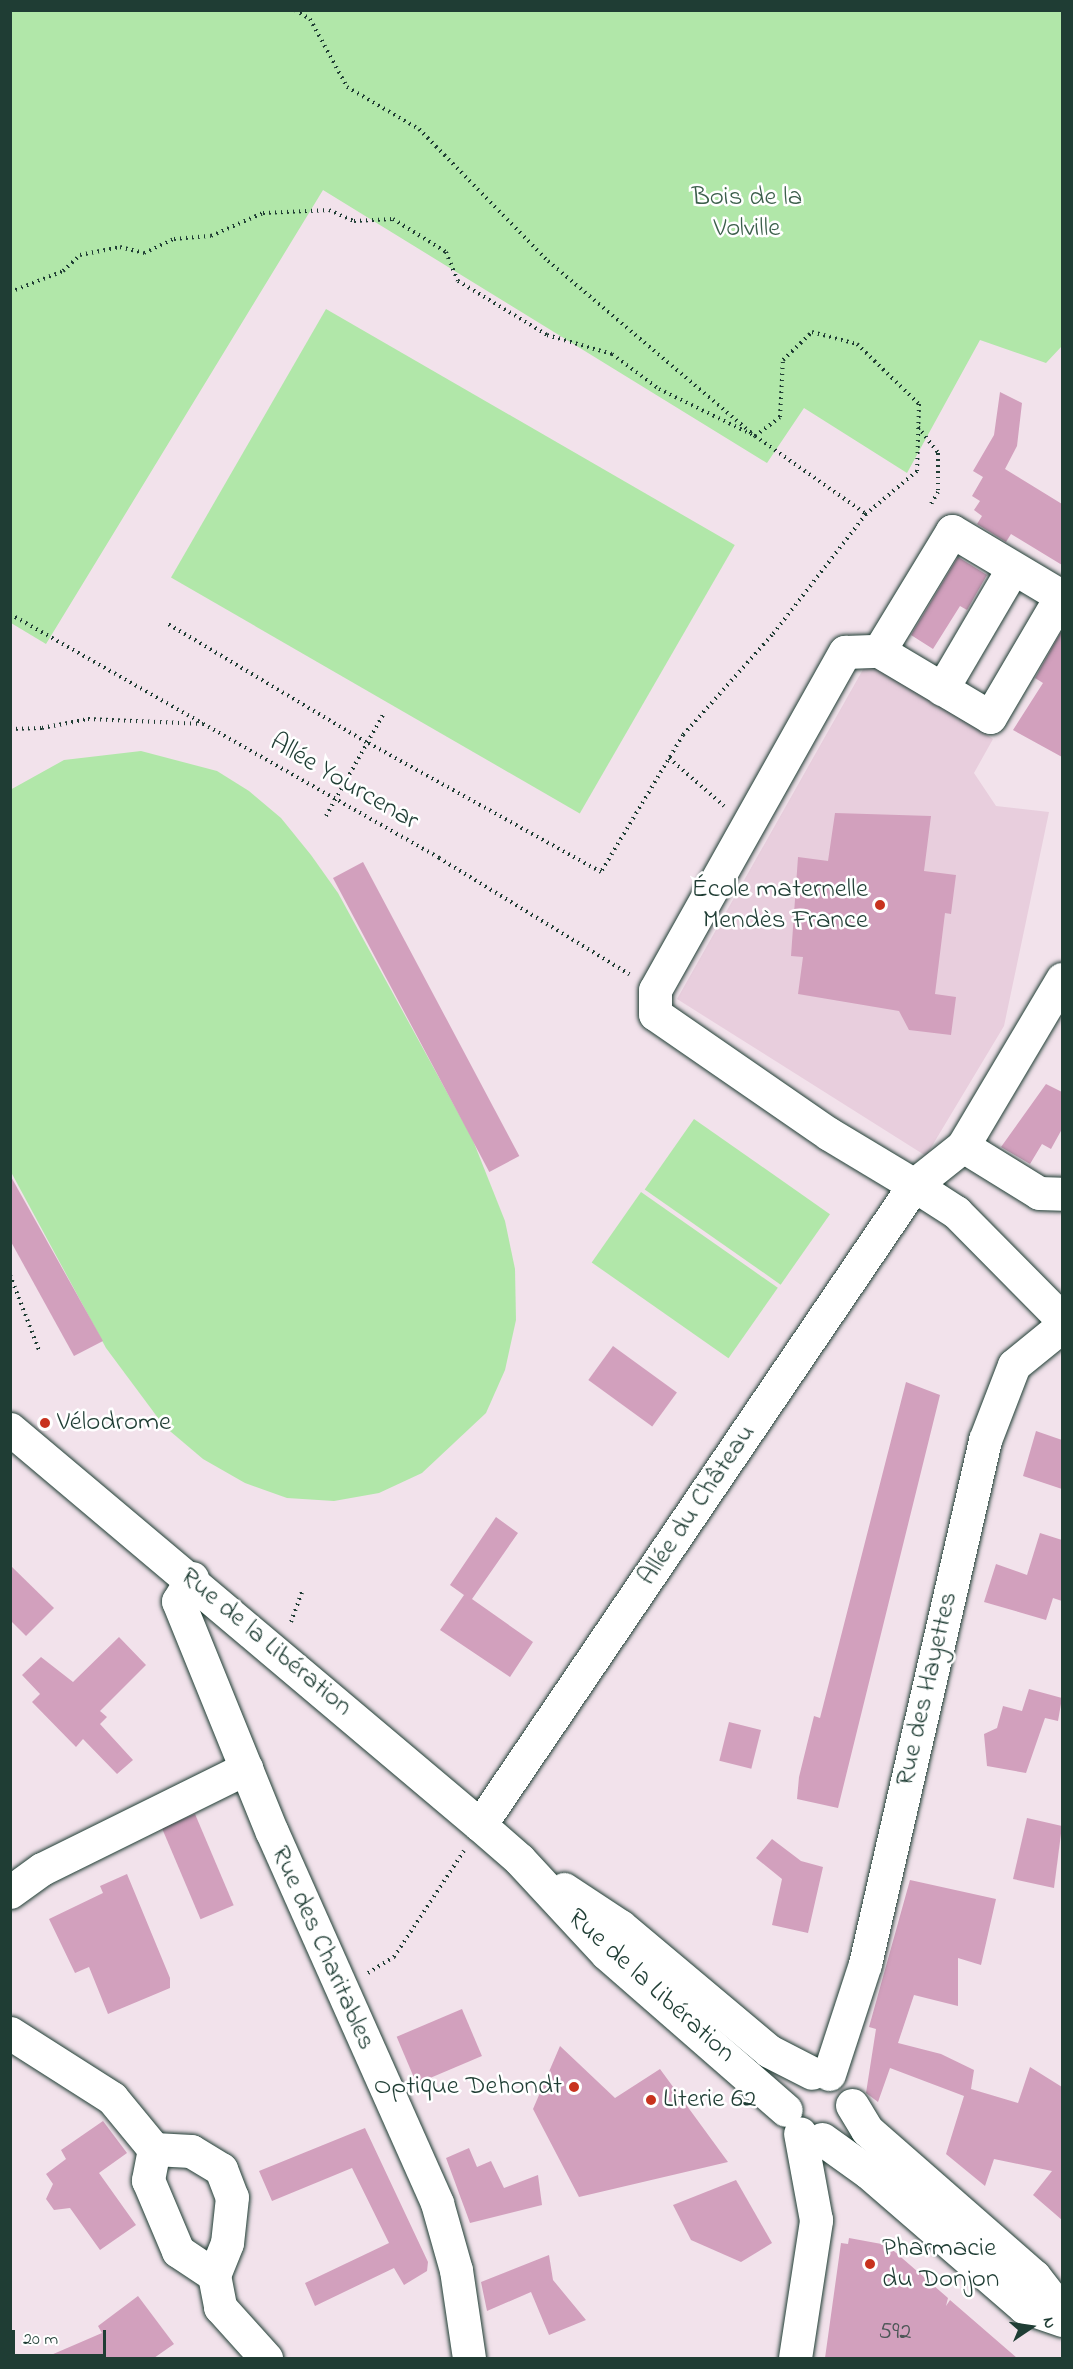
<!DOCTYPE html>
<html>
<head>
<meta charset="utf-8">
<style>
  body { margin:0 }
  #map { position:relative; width:1073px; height:2369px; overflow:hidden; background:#f2e2eb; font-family:"Indie Flower",sans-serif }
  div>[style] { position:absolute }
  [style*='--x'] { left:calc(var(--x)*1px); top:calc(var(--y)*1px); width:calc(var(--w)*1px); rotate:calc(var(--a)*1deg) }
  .built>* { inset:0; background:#e8cedd }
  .green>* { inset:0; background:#b1e7a9; transform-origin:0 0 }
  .building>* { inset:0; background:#d2a0bd; transform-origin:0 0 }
  .path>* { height:4px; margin-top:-2px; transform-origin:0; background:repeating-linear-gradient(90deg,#1f3d34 0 1.5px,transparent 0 6px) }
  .roads { filter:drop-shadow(0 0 2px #1f3d34) drop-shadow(0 0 2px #1f3d34) }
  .minor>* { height:33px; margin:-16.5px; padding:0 16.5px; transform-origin:16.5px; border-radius:16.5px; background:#fff }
  .major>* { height:33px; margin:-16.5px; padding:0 16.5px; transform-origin:16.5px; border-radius:16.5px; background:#fff }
  .dots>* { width:16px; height:16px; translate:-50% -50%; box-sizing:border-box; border:3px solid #fff; border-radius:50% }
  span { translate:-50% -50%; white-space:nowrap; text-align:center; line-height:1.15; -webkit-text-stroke:5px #fff; paint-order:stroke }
  .number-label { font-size:24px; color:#4c5656 }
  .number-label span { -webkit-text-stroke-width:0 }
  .park-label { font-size:27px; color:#3c5f4b }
  .street-label { font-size:27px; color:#1f3d34 }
  .poi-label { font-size:27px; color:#1f3d34 }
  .right { translate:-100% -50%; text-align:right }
  .left { translate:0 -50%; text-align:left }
  .frame { position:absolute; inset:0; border:12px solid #1f3d34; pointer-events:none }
  .north { position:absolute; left:1001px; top:2297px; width:60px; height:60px; -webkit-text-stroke:4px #fff; paint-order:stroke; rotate:77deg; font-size:16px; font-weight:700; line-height:24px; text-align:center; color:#1f3d34 }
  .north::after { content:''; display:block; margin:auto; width:21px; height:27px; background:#1f3d34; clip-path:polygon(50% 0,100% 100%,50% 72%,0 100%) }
  .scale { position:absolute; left:12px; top:2330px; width:94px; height:27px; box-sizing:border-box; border:3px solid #1f3d34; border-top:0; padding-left:8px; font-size:18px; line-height:21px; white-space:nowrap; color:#1f3d34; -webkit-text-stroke:4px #fff; paint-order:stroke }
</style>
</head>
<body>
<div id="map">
  <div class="built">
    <i style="clip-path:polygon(870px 657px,993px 739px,974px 773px,996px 806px,1049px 812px,1004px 1026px,926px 1156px,677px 999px)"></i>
  </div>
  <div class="green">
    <i style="clip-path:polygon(11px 10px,1062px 11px,1062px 346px,1046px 363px,980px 340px,907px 473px,804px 408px,767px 463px,323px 190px,46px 644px,11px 623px)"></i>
    <i style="left:326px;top:309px;width:472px;height:310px;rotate:30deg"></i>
    <i style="clip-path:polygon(141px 751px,217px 771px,249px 791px,281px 818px,311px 855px,338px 893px,472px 1138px,505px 1221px,515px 1269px,516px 1320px,505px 1370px,486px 1413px,422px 1473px,379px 1493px,334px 1501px,287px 1498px,245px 1483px,203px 1459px,164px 1426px,106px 1348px,11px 1172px,10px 790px,64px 760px)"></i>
    <i style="left:694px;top:1119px;width:166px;height:86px;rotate:35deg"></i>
    <i style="left:641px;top:1192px;width:167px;height:86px;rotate:35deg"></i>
  </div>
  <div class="building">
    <i style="clip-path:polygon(1000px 392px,1022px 403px,1017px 446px,1005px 469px,1062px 504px,1062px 565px,1011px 534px,1006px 542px,977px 524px,982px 516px,974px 510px,980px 501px,972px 496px,983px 477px,973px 471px,994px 435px)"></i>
    <i style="clip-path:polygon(958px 557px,987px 575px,967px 610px,960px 606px,933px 649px,911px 635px)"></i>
    <i style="clip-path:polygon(1062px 630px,1062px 757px,1013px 730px,1043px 683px,1035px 678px)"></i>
    <i style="clip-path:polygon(835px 813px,931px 816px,924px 871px,956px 875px,951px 914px,945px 913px,935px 994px,956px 997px,951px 1035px,909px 1030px,899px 1011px,798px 994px,803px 957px,791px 956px,798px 857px,828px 861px)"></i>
    <i style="left:363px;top:862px;width:333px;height:34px;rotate:62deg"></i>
    <i style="clip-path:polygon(1046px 1084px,1062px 1092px,1062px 1129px,1051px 1149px,1042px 1144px,1030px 1164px,1001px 1147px)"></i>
    <i style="clip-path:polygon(10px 1175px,103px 1341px,74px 1356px,10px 1240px)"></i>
    <i style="left:613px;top:1346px;width:79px;height:42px;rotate:36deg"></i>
    <i style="clip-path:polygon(906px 1382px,940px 1395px,838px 1808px,797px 1799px,799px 1777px,814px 1716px,820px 1718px)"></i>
    <i style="clip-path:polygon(1036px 1431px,1062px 1440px,1062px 1489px,1023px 1476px)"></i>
    <i style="clip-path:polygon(496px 1517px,518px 1533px,472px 1599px,533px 1642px,510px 1677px,440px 1630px,464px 1595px,450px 1585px)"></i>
    <i style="clip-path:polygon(1040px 1533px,1062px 1540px,1062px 1601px,1053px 1598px,1046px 1620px,984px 1602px,996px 1564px,1027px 1575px)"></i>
    <i style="clip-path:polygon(10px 1565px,54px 1608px,26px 1636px,10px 1620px)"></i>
    <i style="clip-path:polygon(119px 1637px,146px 1665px,100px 1711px,107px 1717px,100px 1724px,133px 1760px,117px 1774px,83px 1739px,76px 1747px,32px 1702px,40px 1694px,22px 1675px,41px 1657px,73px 1682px)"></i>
    <i style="clip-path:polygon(1029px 1689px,1062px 1698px,1058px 1721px,1045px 1718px,1026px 1773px,987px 1766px,984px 1734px,997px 1728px,1003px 1706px,1022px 1711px)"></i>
    <i style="left:729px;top:1722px;width:33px;height:40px;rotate:14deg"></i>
    <i style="left:195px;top:1814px;width:99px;height:36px;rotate:67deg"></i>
    <i style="clip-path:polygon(1027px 1818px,1062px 1826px,1054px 1888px,1013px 1879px)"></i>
    <i style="clip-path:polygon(772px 1839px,801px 1861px,823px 1867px,808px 1933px,772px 1925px,782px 1879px,756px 1858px)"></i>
    <i style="clip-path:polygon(127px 1874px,170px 1978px,170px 1988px,108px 2014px,89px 1967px,75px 1973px,49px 1919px,103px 1893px,100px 1886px)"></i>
    <i style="clip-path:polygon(910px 1880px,996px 1899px,981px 1965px,958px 1958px,958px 2006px,914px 1995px,898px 2043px,941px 2054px,974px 2070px,971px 2089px,1018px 2103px,1030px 2067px,1062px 2087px,1062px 2220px,1033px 2195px,1052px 2171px,994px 2159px,985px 2186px,946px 2154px,964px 2096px,890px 2068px,878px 2102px,866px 2093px,876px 2029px,869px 2027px)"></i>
    <i style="left:462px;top:2009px;width:51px;height:71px;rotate:67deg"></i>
    <i style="clip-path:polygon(560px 2046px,615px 2098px,660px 2069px,728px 2162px,579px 2197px,533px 2109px)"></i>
    <i style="clip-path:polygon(103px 2121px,127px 2153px,99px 2173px,136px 2225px,100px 2250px,70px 2208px,54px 2210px,46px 2199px,53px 2184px,46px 2174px,66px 2159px,61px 2150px)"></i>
    <i style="clip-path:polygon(365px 2128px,428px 2262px,427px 2271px,404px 2285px,394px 2268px,315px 2306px,305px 2283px,389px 2243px,352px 2168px,272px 2201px,259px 2171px)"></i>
    <i style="clip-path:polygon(469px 2148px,477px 2167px,491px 2161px,504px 2188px,538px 2175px,542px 2205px,470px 2223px,446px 2158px)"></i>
    <i style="clip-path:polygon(736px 2180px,772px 2243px,741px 2262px,691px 2240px,673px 2205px)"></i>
    <i style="clip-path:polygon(849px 2238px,887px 2245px,948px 2298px,946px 2306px,950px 2300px,1017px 2358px,825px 2358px,841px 2243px,848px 2244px)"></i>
    <i style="clip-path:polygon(549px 2255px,553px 2280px,586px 2320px,549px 2335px,531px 2292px,487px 2311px,481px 2282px)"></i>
    <i style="clip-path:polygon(138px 2296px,174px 2344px,154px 2358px,44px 2358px,102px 2333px,98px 2326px)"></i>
  </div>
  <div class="path">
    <i style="--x:295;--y:10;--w:17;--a:31"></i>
    <i style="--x:310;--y:19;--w:77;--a:61.4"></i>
    <i style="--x:347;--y:87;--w:83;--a:30.3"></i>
    <i style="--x:419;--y:129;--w:185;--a:45.7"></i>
    <i style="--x:548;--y:261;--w:271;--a:40.2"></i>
    <i style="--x:755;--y:436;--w:136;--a:35.1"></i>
    <i style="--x:10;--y:292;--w:57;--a:-21.6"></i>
    <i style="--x:63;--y:271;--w:23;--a:-43"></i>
    <i style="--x:80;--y:255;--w:41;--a:-11.3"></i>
    <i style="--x:120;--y:247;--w:25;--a:14"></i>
    <i style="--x:144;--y:253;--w:33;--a:-25"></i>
    <i style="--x:174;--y:239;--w:37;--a:-5"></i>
    <i style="--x:211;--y:236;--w:57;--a:-23.9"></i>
    <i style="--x:263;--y:213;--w:66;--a:-2.6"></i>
    <i style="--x:329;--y:210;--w:27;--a:24"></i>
    <i style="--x:354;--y:221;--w:39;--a:-3"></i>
    <i style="--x:393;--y:219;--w:62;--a:31.9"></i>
    <i style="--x:446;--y:252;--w:31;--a:68"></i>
    <i style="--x:458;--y:281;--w:104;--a:31.2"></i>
    <i style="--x:547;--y:335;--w:68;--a:16.3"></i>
    <i style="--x:612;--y:354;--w:59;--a:36.7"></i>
    <i style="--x:659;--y:389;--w:107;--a:26.1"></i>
    <i style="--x:755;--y:436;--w:31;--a:-37"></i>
    <i style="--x:780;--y:417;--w:57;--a:-87"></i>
    <i style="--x:783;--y:360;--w:40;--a:-44"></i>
    <i style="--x:812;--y:332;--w:47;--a:14.9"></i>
    <i style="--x:857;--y:344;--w:86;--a:44.1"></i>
    <i style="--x:919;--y:404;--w:67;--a:91.7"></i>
    <i style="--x:917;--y:471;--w:67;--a:139.9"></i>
    <i style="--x:866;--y:514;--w:153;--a:127.8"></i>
    <i style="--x:772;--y:635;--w:134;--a:131.7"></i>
    <i style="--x:683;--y:735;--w:160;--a:120.9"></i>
    <i style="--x:601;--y:872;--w:269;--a:-151"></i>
    <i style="--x:366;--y:742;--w:233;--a:-149.2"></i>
    <i style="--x:918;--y:427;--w:33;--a:52"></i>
    <i style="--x:938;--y:453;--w:39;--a:90"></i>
    <i style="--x:938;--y:492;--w:16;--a:120"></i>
    <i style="--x:10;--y:614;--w:494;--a:29.6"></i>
    <i style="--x:439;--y:858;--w:223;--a:31.4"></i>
    <i style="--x:10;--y:729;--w:32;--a:-2"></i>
    <i style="--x:42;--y:728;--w:47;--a:-11.1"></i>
    <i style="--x:88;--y:719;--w:115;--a:2.5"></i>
    <i style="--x:669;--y:758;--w:73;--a:41.1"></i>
    <i style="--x:326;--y:816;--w:116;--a:-60.6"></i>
    <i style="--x:10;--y:1275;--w:80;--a:68.9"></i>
    <i style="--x:291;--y:1622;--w:33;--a:-70"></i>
    <i style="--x:368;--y:1973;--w:31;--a:-32"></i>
    <i style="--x:394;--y:1957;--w:127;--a:-56.6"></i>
  </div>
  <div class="roads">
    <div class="minor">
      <i style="--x:942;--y:689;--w:140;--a:-59.6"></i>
      <i style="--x:1062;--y:979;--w:194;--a:120.7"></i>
      <i style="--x:963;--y:1146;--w:63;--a:141.5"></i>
      <i style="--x:914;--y:1185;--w:50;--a:32.7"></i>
      <i style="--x:956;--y:1212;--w:151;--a:45.3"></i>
      <i style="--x:963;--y:1146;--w:89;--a:31.7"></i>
      <i style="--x:1039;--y:1193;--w:23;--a:2"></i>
      <i style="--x:192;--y:1578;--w:27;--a:121"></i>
      <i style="--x:178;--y:1601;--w:249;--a:67.9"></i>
      <i style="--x:272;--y:1832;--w:406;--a:66"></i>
      <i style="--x:437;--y:2203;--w:70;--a:74.2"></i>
      <i style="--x:456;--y:2270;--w:89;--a:81.6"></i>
      <i style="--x:480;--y:1825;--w:773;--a:-55.86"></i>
      <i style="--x:914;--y:1185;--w:99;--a:-149"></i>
      <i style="--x:829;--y:1134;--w:211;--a:-145.4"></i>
      <i style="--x:655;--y:1014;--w:24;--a:-90"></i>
      <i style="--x:655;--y:990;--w:388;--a:-60.7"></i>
      <i style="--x:845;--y:652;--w:34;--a:-2"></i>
      <i style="--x:879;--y:651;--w:129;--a:30.7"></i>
      <i style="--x:990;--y:717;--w:140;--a:-59.6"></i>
      <i style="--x:1061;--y:596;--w:127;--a:-149.2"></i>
      <i style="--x:952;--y:531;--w:140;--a:121.3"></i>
      <i style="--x:10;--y:1892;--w:39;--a:-36"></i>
      <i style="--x:42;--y:1869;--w:228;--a:-26.3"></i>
      <i style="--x:10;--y:2033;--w:121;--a:32.5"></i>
      <i style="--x:112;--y:2098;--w:66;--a:50.5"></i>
      <i style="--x:154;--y:2149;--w:32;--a:101"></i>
      <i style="--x:148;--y:2180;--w:77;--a:67.1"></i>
      <i style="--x:178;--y:2251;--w:43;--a:33.7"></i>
      <i style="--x:214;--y:2275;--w:33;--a:79"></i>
      <i style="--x:220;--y:2307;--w:69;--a:48"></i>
      <i style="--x:829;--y:2074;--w:116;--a:-71.9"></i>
      <i style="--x:865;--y:1964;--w:538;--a:-77.1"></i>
      <i style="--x:985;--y:1440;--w:80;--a:-68.9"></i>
      <i style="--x:1014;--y:1365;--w:62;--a:-39.1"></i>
      <i style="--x:154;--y:2149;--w:37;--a:3"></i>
      <i style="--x:191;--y:2151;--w:35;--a:31"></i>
      <i style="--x:221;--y:2169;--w:30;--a:69"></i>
      <i style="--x:232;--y:2197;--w:46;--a:96.2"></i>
      <i style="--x:227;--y:2243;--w:35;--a:112"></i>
      <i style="--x:795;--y:2358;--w:140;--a:-81.3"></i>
      <i style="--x:816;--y:2220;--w:88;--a:-100.4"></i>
    </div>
    <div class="major">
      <i style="--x:10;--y:1429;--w:615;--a:40.12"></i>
      <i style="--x:480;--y:1825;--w:52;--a:41.1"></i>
      <i style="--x:519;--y:1859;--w:129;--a:47.2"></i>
      <i style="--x:607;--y:1954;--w:237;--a:41.1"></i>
      <i style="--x:564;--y:1889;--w:67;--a:33.5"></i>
      <i style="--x:620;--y:1926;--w:194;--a:40"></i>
      <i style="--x:769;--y:2051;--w:48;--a:27.1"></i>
      <i style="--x:852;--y:2105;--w:29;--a:59"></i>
      <i style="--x:867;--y:2130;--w:222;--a:41.2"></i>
      <i style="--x:1034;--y:2276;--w:46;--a:52.1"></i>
      <i style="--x:822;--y:2139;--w:57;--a:35.7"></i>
      <i style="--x:868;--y:2172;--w:206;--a:40.9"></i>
      <i style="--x:1024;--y:2307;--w:40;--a:18.9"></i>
    </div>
  </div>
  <div class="dots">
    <i style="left:880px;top:905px;background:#c8321e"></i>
    <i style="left:45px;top:1423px;background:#c8321e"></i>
    <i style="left:574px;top:2087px;background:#c8321e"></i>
    <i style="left:651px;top:2100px;background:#c8321e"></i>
    <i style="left:870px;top:2264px;background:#c8321e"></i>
  </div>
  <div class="number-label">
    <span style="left:895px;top:2333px">592</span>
  </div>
  <div class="park-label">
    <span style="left:747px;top:213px">Bois de la<br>Volville</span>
  </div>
  <div class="street-label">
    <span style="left:344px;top:782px;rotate:30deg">Allée Yourcenar</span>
    <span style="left:697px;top:1505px;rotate:-56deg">Allée du Château</span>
    <span style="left:266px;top:1642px;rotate:40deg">Rue de la Libération</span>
    <span style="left:927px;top:1689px;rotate:-77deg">Rue des Hayettes</span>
    <span style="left:323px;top:1948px;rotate:66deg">Rue des Charitables</span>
    <span style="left:651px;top:1986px;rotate:42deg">Rue de la Libération</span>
  </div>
  <div class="poi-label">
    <span class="right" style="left:868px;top:905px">École maternelle<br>Mendès France</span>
    <span class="left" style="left:57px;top:1423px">Vélodrome</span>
    <span class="right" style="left:562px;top:2087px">Optique Dehondt</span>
    <span class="left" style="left:663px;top:2100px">Literie 62</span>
    <span class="left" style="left:882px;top:2264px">Pharmacie<br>du Donjon</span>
  </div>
  <div class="frame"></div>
  <div class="north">N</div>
  <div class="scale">20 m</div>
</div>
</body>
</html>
